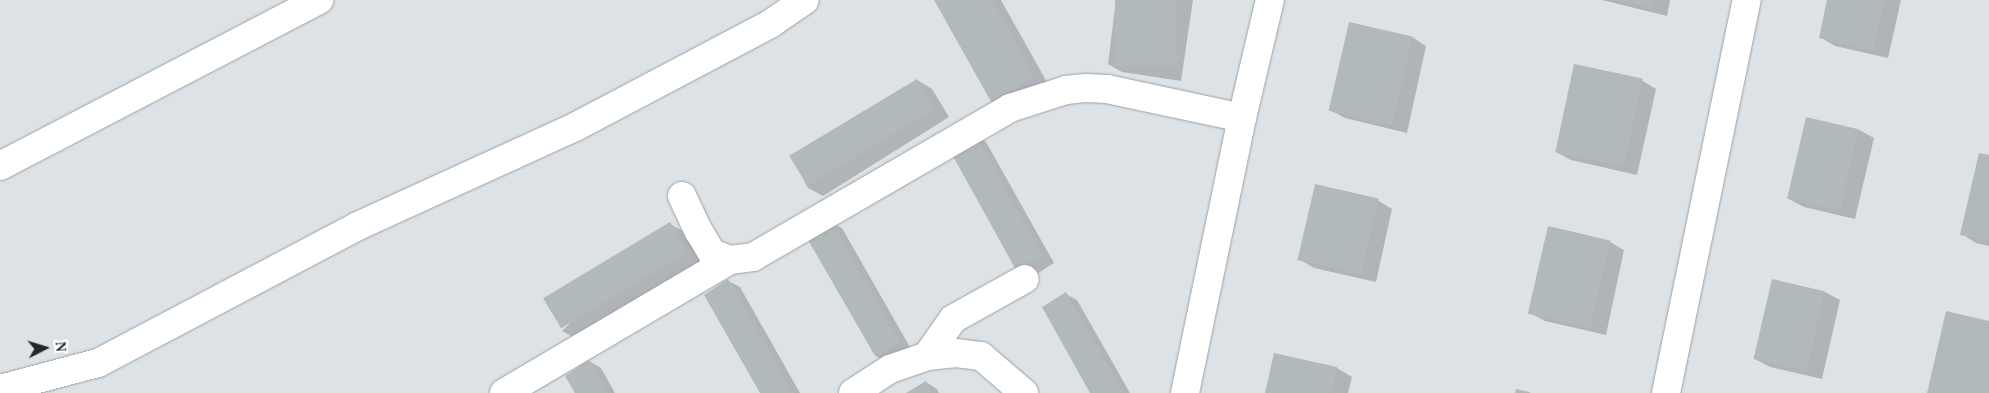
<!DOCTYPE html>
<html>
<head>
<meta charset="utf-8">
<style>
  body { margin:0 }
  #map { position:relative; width:1989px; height:393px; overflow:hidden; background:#dde2e6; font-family:"Times New Roman",serif }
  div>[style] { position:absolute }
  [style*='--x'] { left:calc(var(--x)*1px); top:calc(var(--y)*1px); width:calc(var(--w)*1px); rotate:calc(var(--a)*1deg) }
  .shadow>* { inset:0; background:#0003 }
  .building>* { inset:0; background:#b2b9bb; transform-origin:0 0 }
  .roads { filter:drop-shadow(0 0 1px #9ca1a5) drop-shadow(0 0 1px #9ca1a5) }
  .minor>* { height:28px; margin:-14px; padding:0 14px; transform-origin:14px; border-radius:14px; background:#fff }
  span { translate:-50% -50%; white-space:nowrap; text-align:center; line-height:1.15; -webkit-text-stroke:4px #fff; paint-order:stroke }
  .north { position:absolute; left:20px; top:323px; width:50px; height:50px; -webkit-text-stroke:4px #fff; paint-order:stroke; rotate:85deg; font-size:14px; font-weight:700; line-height:20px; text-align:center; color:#252728 }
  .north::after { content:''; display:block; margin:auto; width:18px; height:22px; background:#252728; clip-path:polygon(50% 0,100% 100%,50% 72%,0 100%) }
</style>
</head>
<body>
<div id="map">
  <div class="shadow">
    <i style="clip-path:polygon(936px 0,1001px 0,1048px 84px,1008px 113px)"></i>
    <i style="clip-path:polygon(1116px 0,1193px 0,1181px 81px,1122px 72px,1108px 64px)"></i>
    <i style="clip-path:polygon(1602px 0,1670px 0,1667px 16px)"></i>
    <i style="clip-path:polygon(1829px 0,1901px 0,1888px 58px,1835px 46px,1820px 37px)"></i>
    <i style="clip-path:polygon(1412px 37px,1426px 46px,1407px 133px,1345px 118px,1330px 110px)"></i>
    <i style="clip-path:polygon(917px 80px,932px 89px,949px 117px,823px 196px,808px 188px,793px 159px)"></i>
    <i style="clip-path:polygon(1641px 80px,1656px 89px,1637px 175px,1571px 160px,1556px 152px)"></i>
    <i style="clip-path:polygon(1807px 118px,1859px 130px,1874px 138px,1855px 219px,1804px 207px,1789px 199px)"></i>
    <i style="clip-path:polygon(975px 136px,986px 142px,1054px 263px,1032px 277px)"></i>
    <i style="clip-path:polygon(1989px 157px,1989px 246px,1976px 243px,1962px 234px)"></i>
    <i style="clip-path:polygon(1377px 200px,1392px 209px,1376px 282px,1314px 268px,1299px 259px)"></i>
    <i style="clip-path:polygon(830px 222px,842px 228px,911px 349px,887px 363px,876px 356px)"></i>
    <i style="clip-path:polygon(670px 224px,685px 232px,702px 261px,577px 339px,562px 331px)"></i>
    <i style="clip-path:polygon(1610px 242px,1624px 250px,1606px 335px,1545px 321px,1530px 313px)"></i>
    <i style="clip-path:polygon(1773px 280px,1825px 292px,1840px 300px,1822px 379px,1770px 367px,1755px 359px)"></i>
    <i style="clip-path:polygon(728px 281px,740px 287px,800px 393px,761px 393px)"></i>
    <i style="clip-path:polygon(1066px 294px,1077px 300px,1130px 393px,1091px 393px)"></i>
    <i style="clip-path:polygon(1275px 354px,1337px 368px,1352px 377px,1348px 393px,1267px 393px)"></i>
    <i style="clip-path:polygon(589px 361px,601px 368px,615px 393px,576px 393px)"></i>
    <i style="clip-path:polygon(926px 382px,937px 389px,939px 393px,908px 393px)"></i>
  </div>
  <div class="building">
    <i style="clip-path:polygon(934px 0,992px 0,1034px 76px,993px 105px)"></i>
    <i style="left:1115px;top:0;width:62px;height:66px"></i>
    <i style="clip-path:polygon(1619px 0,1654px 0,1652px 8px)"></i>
    <i style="clip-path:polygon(1827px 0,1884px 0,1873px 51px,1819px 38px)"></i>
    <i style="left:1349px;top:22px;width:65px;height:91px;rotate:13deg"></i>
    <i style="left:1574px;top:64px;width:70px;height:90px;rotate:12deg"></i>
    <i style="left:917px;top:79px;width:35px;height:149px;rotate:59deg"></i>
    <i style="left:1806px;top:117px;width:54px;height:84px;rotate:13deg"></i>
    <i style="left:975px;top:134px;width:140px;height:30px;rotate:61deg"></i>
    <i style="clip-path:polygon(1979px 153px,1989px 155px,1989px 241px,1960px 235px)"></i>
    <i style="left:1315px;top:184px;width:65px;height:78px;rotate:13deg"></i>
    <i style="left:830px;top:220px;width:141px;height:29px;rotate:60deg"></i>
    <i style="left:670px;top:222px;width:35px;height:148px;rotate:59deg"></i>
    <i style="left:1548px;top:226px;width:64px;height:90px;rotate:13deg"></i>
    <i style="clip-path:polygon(728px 279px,793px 393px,760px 393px,704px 295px)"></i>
    <i style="left:1772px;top:279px;width:54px;height:82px;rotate:13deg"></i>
    <i style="clip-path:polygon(1066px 292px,1123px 393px,1090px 393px,1042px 307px)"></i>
    <i style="clip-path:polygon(1946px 311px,1989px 321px,1989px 393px,1927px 393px)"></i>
    <i style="clip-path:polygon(1274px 353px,1337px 367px,1332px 393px,1265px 393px)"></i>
    <i style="clip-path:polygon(589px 360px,608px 393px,575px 393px,565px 376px)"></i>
    <i style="clip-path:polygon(926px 381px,933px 393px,906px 393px)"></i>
    <i style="clip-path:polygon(1516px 389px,1530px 392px,1530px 393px,1515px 393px)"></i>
  </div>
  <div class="roads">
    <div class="minor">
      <i style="--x:0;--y:166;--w:360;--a:-27.5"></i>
      <i style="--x:682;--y:196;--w:38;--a:65"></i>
      <i style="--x:698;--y:230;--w:27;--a:59"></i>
      <i style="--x:712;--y:253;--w:19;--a:21"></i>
      <i style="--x:730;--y:260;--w:23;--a:-7"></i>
      <i style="--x:753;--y:257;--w:297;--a:-30.1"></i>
      <i style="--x:1010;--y:108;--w:59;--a:-17.8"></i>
      <i style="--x:1066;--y:90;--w:20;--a:-6"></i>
      <i style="--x:1086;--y:88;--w:21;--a:3"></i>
      <i style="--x:1107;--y:89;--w:138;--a:12.1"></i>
      <i style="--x:927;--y:356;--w:45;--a:-54.9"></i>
      <i style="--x:953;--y:319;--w:82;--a:-29.1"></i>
      <i style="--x:0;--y:389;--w:101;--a:-14.9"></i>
      <i style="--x:98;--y:363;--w:294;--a:-27.8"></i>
      <i style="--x:358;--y:226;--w:239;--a:-24.5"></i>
      <i style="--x:575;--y:127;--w:221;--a:-27.8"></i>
      <i style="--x:770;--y:24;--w:42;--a:-34.4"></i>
      <i style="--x:504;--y:393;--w:262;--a:-30.5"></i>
      <i style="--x:853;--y:393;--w:44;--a:-33"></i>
      <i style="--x:890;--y:369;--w:39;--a:-19"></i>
      <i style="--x:927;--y:356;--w:29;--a:-6"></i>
      <i style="--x:956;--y:353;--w:25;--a:7"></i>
      <i style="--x:981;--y:356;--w:57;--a:40.7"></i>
      <i style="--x:1185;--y:393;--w:281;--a:-78.3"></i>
      <i style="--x:1242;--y:118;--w:121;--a:-76.7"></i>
      <i style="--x:1666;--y:393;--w:401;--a:-78.4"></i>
    </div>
  </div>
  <div class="north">N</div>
</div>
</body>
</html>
